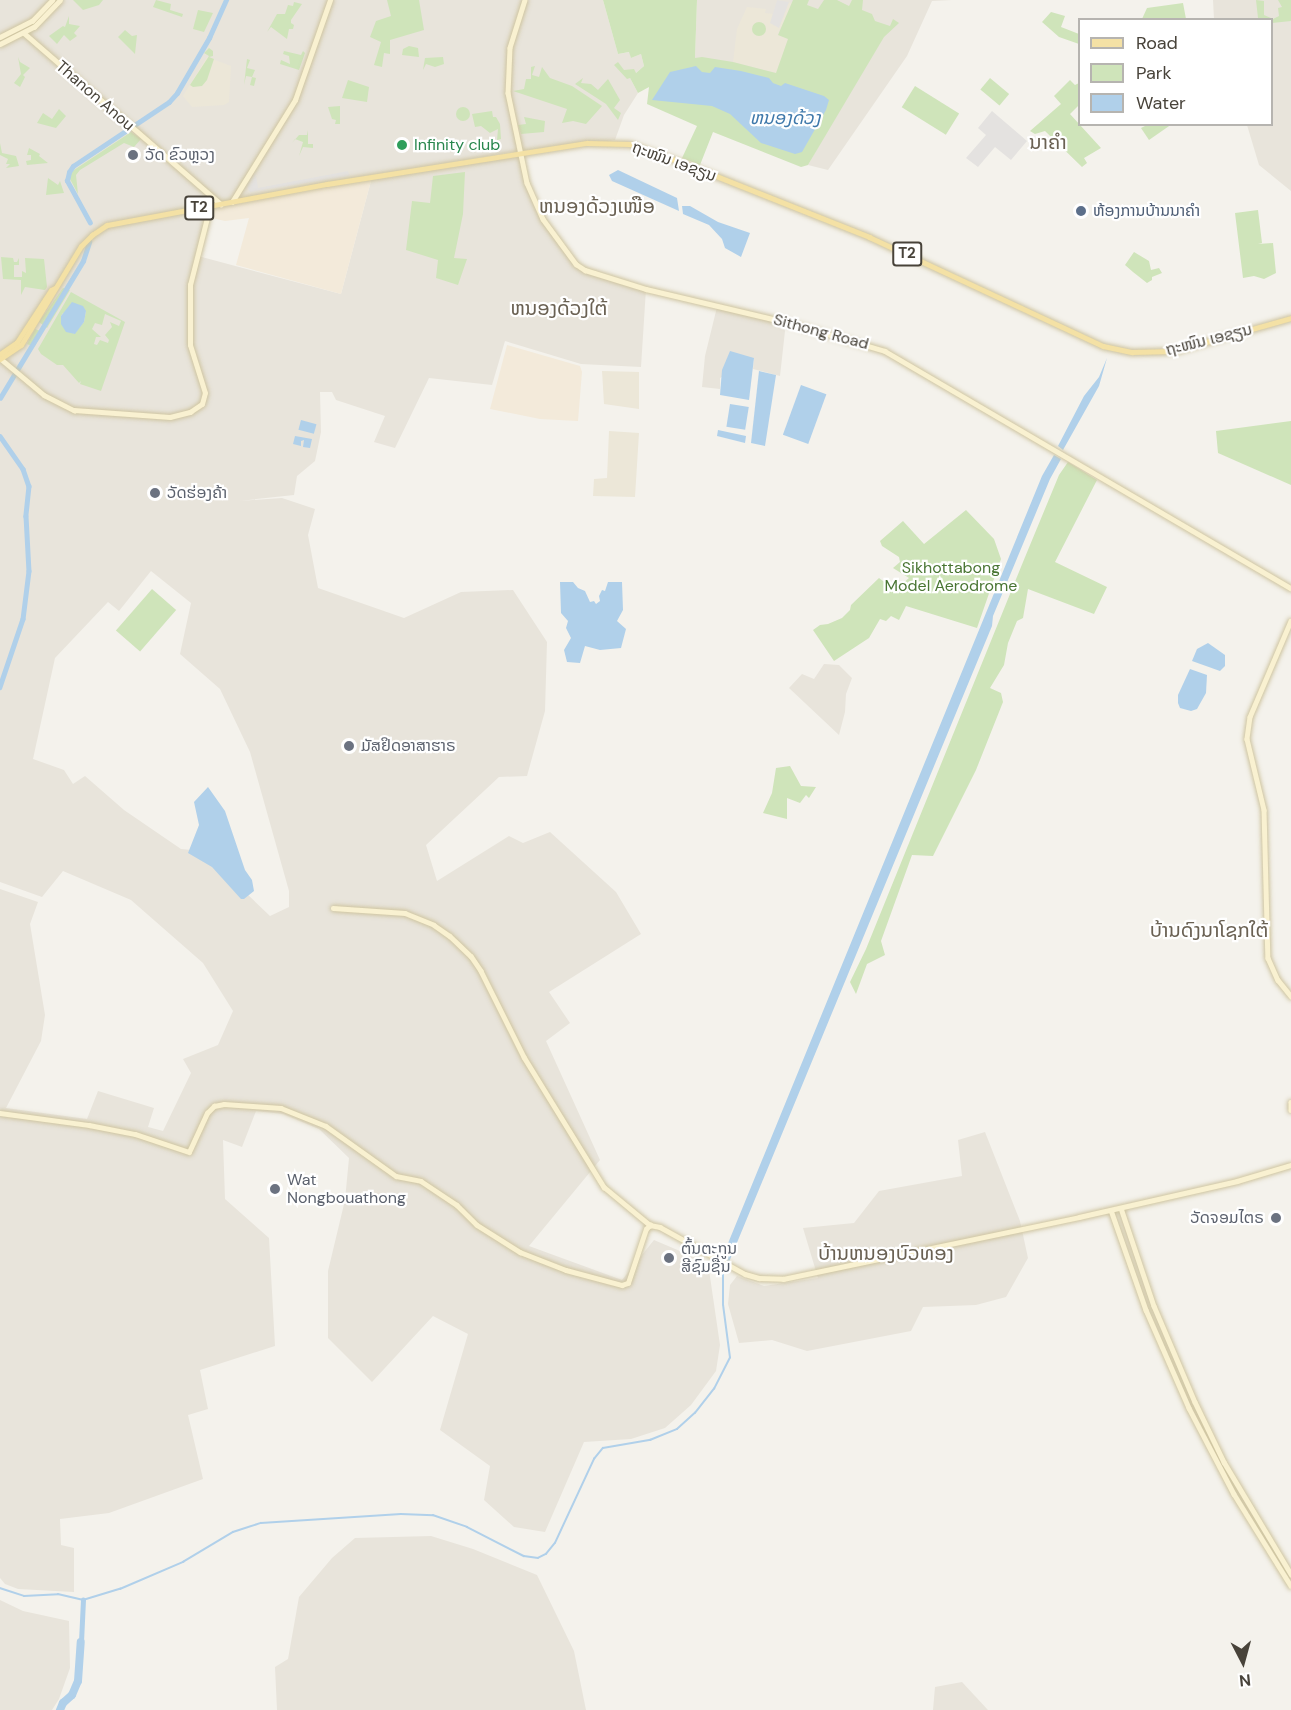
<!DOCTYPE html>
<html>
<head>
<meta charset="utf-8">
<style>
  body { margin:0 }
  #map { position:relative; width:1291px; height:1710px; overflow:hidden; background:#f4f2ec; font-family:"DM Sans","Noto Sans Lao",sans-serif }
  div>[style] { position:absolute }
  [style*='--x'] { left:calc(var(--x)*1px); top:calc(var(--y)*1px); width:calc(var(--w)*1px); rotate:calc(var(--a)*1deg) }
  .residential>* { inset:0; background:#e8e4db }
  .commercial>* { inset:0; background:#f3eada }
  .education>* { inset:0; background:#ece7d8 }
  .green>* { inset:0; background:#cfe4ba; transform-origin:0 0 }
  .round { border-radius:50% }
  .parking>* { inset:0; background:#e4e2e0 }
  .water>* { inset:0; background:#b0d0ea; transform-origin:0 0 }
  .stream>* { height:1.5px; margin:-0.75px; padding:0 0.75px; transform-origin:0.75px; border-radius:0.75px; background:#b0d0ea }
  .canal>* { height:4.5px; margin:-2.25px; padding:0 2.25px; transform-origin:2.25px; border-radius:2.25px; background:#b0d0ea }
  .river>* { height:8px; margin:-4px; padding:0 4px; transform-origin:4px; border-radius:4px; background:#b0d0ea }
  .roads { filter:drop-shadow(0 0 2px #cfc5a1) drop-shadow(0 0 2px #cfc5a1) }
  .secondary>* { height:4.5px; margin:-2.25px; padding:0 2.25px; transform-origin:2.25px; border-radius:2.25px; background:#f9f1d1 }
  .primary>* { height:5px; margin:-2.5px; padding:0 2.5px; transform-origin:2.5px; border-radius:2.5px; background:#f4e1a5 }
  .dots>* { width:16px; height:16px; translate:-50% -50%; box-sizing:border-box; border:3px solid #fff; border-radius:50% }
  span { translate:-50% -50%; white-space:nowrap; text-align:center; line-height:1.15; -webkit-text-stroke:4.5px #fff; paint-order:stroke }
  .shield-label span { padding:2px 4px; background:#fff; border:2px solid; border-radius:4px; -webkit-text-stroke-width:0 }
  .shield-label { font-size:15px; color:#48433a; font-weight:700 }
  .street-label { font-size:16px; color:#48433a }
  .leisure-label { font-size:16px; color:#27864d }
  .left { translate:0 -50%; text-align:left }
  .worship-label { font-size:16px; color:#5b616d }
  .right { translate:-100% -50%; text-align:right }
  .service-label { font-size:16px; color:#4e5e75 }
  .park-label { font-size:16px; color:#497533 }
  .water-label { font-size:18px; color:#3e78aa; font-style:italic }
  .quarter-label { font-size:20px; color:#6a6153 }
  .legend { position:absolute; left:1078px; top:18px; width:195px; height:108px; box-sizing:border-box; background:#fff; border:2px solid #b6b4b0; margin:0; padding:8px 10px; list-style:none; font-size:18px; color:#48433a }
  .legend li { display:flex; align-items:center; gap:12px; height:30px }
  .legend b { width:30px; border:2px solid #b6b4b0 }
  .north { position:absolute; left:1213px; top:1632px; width:60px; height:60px; -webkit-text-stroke:4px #fff; paint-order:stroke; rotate:174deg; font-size:16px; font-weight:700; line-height:24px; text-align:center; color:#48433a }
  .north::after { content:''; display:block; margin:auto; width:21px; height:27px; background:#48433a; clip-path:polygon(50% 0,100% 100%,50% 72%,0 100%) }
</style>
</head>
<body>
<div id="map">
  <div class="residential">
    <i style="clip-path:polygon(evenodd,0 0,603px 0,618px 54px,630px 52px,631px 58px,641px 54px,644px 66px,630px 78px,638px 93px,624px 115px,615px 140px,510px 152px,394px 172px,520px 152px,527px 183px,543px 219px,565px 250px,585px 270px,646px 289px,641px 367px,581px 364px,505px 341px,492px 385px,429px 378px,395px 448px,374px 442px,385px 416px,336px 400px,332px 392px,320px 392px,321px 432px,315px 461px,297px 476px,294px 495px,239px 501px,282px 498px,315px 509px,308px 535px,318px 588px,404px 618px,461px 592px,513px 590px,547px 642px,545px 711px,527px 776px,499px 777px,426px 845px,437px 881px,509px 836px,523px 843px,550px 832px,616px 892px,641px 934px,549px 992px,570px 1023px,546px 1041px,600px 1160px,529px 1246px,622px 1280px,654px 1240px,708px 1263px,720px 1345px,716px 1371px,691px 1405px,665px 1428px,631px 1439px,584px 1442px,545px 1532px,514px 1527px,484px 1500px,490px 1466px,440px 1430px,468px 1334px,433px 1316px,372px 1382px,328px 1338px,328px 1271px,345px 1200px,349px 1158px,319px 1129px,283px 1114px,256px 1111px,242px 1147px,223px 1140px,225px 1199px,269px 1238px,275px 1346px,200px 1370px,208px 1409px,188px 1415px,203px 1479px,109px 1513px,60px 1519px,61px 1545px,74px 1548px,74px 1592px,18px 1589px,5px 1584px,0 1578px,0 889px,38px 902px,30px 924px,45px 1015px,41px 1041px,6px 1108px,87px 1119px,98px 1091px,154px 1108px,148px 1127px,163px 1131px,191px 1073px,183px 1059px,218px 1045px,233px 1011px,203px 963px,131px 900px,63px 871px,42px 897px,0 882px,0 0,372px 177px,341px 294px,198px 256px,210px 206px,372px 177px,0 0,151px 571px,191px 603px,180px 654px,220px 689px,250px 752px,289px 891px,289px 907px,270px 916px,202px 851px,181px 849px,124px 810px,85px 776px,73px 784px,64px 770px,33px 759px,55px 658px,108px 602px,119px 611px,151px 571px)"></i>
    <i style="clip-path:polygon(697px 0,952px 0,932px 1px,907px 56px,828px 170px,808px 165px,839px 110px,695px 58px)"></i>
    <i style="clip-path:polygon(1213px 0,1291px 0,1291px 191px,1259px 165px,1247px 125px,1272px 124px,1272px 20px,1214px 19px)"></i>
    <i style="clip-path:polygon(717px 307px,786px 322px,780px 376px,753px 369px,754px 358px,720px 378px,720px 389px,702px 387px,705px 356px)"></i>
    <i style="clip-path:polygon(824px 664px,839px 665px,852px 678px,846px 694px,845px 712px,839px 735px,789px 688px,802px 674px,814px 679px)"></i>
    <i style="clip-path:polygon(985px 1132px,1020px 1221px,1028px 1258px,1006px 1297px,976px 1305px,923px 1307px,911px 1331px,807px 1351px,772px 1340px,739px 1343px,728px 1304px,730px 1285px,737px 1276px,764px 1286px,818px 1278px,803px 1228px,854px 1223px,879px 1191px,962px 1176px,958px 1140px)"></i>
    <i style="clip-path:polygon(431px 1536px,473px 1549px,537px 1575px,574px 1651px,586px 1710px,277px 1710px,275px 1667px,288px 1659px,299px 1597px,332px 1558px,355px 1538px)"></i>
    <i style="clip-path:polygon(0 1600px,23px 1611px,69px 1621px,70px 1668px,59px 1699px,52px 1710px,0 1710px)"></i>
    <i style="clip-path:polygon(962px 1682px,988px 1710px,933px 1710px,935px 1687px)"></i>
  </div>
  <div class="commercial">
    <i style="clip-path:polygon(372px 177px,341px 294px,236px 265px,249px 218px,225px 221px,207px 217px,210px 206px)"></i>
    <i style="clip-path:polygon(507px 345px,580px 366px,582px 372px,578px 421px,540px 419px,490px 409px)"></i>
  </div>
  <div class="education">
    <i style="clip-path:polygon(777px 0,792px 3px,778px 34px,788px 39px,777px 73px,733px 62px,737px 29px,747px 7px,766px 9px,765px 13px,773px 14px)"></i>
    <i style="clip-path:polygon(207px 57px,231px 66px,229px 102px,224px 105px,192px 107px,183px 96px)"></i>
    <i style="clip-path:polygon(602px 371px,639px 372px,639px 409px,604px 404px)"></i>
    <i style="clip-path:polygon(609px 431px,639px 433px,635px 497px,593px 496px,594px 479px,607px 478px)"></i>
  </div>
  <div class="green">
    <i style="clip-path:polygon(73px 0,103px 0,99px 5px,83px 10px)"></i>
    <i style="clip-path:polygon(156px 0,171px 4px,170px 10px,183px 14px,182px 17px,153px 7px)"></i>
    <i style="clip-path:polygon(387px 0,419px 0,424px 30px,390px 40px,390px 54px,384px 53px,382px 67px,374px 65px,381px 42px,370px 37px,376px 21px,391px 16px)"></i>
    <i style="clip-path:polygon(603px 0,697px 0,695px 58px,702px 57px,733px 62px,776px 73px,788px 39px,778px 35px,793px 0,809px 0,807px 5px,818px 9px,824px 0,837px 0,849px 6px,852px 0,863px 0,862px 10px,872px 14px,875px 21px,890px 26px,893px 19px,899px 23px,884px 37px,808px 165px,801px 167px,713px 132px,700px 165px,682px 158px,697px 126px,647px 104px,649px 87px,638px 93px,630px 78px,627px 79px,614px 65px,618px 62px,624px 70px,634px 69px,636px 73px,644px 66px,641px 54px,631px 58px,629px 52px,618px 54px)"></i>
    <i style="clip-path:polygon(1256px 0,1264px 1px,1264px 15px,1273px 19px,1279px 16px,1278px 8px,1282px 7px,1278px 0,1291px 0,1291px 21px,1272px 23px,1272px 20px,1261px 19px,1258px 18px)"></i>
    <i style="clip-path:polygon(294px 2px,302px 4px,291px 20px,291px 23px,294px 25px,293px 29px,289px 29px,287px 39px,271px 27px,267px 32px,277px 14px,285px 14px,288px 5px,293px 6px)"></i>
    <i style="clip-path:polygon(1183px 3px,1186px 19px,1142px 19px,1147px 8px)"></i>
    <i style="clip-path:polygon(198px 10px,213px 13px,204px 32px,193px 29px)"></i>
    <i style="clip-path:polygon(1051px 12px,1065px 16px,1061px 27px,1079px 34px,1079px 44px,1059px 37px,1042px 22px)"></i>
    <i style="clip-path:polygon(69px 16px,69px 24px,80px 26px,74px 33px,77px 36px,70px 41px,64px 35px,57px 44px,49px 36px,63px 26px,65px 27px)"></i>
    <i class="round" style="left:752px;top:22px;width:14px;height:14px"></i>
    <i style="clip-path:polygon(125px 30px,132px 36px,137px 35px,135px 54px,118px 37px)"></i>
    <i style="clip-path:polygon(409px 46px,418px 48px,419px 57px,402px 55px,403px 49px)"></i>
    <i style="clip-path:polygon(209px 48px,213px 51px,213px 56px,209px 57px,214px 59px,207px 80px,202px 86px,193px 87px,190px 85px,209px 56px,204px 53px)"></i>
    <i style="clip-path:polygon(284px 51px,301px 55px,303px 51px,305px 53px,299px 70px,280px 64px,281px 60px,290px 64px,289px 56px,283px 54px)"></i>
    <i style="clip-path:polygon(18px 57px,20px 62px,30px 68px,23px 75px,25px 77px,20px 87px,14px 83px,21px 74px)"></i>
    <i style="clip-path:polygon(443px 57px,444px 64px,435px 67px,426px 64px,423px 70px,425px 58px)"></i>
    <i style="clip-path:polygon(247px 59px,250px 60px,247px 68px,255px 70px,252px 77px,256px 78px,254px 86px,250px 85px,252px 77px,246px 76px,244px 85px)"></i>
    <i style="clip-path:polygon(535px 66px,532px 75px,539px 77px,542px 67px,550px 78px,572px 86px,602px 106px,586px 124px,573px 121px,562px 123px,567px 109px,513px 91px,524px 89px,526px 79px,531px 79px,531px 67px)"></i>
    <i style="clip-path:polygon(583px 78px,581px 83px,591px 84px,598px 90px,608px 79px,620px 100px,614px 108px,621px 113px,618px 120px,606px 104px,575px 84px)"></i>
    <i style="left:990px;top:78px;width:25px;height:15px;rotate:40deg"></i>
    <i style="clip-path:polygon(348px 80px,369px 87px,367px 102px,342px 98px)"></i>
    <i style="clip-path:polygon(1070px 80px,1075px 85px,1079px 83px,1080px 104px,1070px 114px,1101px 148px,1084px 158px,1087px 163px,1082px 167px,1045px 131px,1035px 134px,1030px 131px,1061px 104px,1054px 96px)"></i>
    <i style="left:915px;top:86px;width:52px;height:25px;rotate:32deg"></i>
    <i style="clip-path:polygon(340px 106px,340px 124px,335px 124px,336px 120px,332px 119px,328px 107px)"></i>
    <i class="round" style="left:456px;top:107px;width:14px;height:14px"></i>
    <i style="clip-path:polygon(59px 109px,66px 116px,56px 128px,37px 123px,43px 113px,52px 119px)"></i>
    <i style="clip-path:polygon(492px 111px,493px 117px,496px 117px,500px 124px,501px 139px,497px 140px,498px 129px,490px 133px,481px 126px,475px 127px,472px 114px)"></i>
    <i style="clip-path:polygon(524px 117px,545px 121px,544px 132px,521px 134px,518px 125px,526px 124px)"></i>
    <i style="clip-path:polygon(1172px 124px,1149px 140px,1141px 128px,1147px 125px)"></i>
    <i style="clip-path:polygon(308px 130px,308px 144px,313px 144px,313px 148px,303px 147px,299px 156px,303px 142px,295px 139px,292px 143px,299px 135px,307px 135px)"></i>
    <i style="clip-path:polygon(131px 132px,141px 139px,134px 147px,124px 143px,80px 170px,76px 175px,78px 194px,70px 179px,71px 172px)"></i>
    <i style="clip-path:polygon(0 143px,2px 153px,16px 156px,19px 166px,6px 168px,10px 164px,6px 164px,8px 159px,0 155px)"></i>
    <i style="clip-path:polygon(29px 148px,40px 154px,39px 156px,48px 163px,27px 165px,26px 161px,31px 160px,31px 155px,27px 155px)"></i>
    <i style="clip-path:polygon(465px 172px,463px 214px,454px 258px,467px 259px,458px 285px,436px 278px,438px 260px,406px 250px,412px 201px,430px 203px,433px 176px)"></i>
    <i style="clip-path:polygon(48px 178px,58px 185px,60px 181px,64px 193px,46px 195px)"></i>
    <i style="clip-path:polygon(1258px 210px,1262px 243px,1258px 244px,1273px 243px,1276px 273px,1264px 279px,1254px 276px,1243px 278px,1235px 213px)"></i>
    <i style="clip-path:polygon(1134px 252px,1149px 261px,1151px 270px,1159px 268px,1162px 273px,1152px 277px,1152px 280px,1147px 283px,1133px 272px,1125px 265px)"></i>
    <i style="clip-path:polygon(1px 257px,13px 258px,14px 262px,17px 262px,19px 258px,19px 265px,14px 265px,14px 277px,22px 277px,22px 271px,26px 273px,25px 258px,44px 259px,47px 287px,45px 290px,25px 287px,21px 295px,21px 280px,3px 279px)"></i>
    <i style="clip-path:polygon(63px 288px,70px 290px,47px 328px,39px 322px)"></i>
    <i style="clip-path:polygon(evenodd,71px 292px,125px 322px,101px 391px,80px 384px,81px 381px,79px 383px,63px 365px,57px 365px,41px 354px,38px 349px,71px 292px,86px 311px,84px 322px,74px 334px,61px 316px,63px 313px,86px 311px,71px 292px,105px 314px,121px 321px,119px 326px,110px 322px,112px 327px,105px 335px,109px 340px,108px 343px,100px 340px,97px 345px,94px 344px,96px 337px,101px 337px,92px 329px,95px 323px,102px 325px,105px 314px)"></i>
    <i style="clip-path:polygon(35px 329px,43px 332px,34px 347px,27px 344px)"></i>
    <i style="clip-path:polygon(1291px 421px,1291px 485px,1218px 453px,1216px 431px)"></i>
    <i style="clip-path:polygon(1068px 462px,1097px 480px,1055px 562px,1107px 587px,1094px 614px,1028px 589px,1023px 618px,1017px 621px,1008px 643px,1004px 665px,990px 688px,1001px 693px,1003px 702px,976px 770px,933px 856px,912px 855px,881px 941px,885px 955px,867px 964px,856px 994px,850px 982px,866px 949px,1023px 562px,1059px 475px)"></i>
    <i style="clip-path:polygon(966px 510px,994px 539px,1001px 559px,977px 628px,906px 606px,899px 620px,891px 616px,886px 621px,880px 619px,869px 638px,834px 661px,813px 630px,820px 625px,828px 624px,842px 618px,850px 610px,851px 605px,879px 578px,895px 590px,909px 578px,893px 568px,900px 562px,899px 557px,882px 546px,880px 541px,903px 521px,924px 544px)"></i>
    <i style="left:152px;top:589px;width:32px;height:55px;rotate:41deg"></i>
    <i style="clip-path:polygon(790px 766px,801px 786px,816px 787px,809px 798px,806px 795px,800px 803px,787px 798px,787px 819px,763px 813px,772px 793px,776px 768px)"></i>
  </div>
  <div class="parking">
    <i style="clip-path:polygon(777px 0,789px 2px,779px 28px,770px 23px)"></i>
    <i style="clip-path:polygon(992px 111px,1027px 141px,1011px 160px,995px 147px,978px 167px,966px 158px,986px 135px,978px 128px)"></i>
    <i style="clip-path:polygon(255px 170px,258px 188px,348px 171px,350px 176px,250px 192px,246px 185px)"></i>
  </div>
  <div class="water">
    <i style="clip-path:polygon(696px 66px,702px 72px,710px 73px,715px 67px,741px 71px,769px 78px,773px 83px,781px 86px,785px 83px,824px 96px,829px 100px,826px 110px,802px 152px,795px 154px,761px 143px,730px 114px,712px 106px,652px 100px,670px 72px)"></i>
    <i style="clip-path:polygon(618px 170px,677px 198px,679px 211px,612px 181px,609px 175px)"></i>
    <i style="clip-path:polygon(682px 206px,690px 206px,718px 222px,750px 233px,741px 257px,725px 248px,722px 239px,709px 225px,683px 214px)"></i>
    <i style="clip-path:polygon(72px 302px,83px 306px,86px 311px,84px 322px,75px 334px,66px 332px,61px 324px,61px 316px)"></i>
    <i style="clip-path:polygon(730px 351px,754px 358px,749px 400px,720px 395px,722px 370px)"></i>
    <i style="clip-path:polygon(1107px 358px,1099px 386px,1063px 450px,1058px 446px,1084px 396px,1099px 377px)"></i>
    <i style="clip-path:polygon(759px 371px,776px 375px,765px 446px,751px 443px)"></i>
    <i style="left:801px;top:385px;width:27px;height:53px;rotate:20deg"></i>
    <i style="left:730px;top:404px;width:19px;height:23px;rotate:9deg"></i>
    <i style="left:301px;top:420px;width:16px;height:10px;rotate:15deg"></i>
    <i style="clip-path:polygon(718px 430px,746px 436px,745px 443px,717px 436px)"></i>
    <i style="clip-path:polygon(295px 436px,312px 439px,310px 448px,303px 447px,304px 440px,301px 441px,301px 446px,293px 444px)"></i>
    <i style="clip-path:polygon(1054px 455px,1061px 459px,1050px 479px,993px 616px,992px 626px,729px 1262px,722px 1258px,1042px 476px)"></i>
    <i style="clip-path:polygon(560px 582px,573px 582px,578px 588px,585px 591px,590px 602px,594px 601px,596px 604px,600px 601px,599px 596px,602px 590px,605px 591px,608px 582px,622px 582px,623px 610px,617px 621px,626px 629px,621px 648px,600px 650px,585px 646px,580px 663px,567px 662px,564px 650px,571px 638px,566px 628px,568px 621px,561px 613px)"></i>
    <i style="clip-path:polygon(1208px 643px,1225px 655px,1225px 666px,1220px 671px,1192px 661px,1197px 649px)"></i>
    <i style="clip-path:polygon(1190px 669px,1207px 675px,1206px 693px,1197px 709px,1191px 711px,1180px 708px,1178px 703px,1178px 695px)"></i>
    <i style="clip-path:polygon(208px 787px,225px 811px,245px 870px,252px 880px,254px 891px,244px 899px,241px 899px,212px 867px,188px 853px,199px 825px,194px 802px)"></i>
  </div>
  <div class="stream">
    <i style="--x:0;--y:1588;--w:25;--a:18"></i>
    <i style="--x:24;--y:1596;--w:34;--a:-3"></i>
    <i style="--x:58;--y:1594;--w:26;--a:13"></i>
    <i style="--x:83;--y:1600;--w:39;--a:-17"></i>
    <i style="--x:120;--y:1589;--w:69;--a:-23.2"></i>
    <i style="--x:183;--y:1562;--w:58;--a:-31"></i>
    <i style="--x:233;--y:1532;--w:29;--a:-18"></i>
    <i style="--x:261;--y:1523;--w:140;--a:-3.7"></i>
    <i style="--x:401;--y:1514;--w:32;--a:2"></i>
    <i style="--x:433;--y:1515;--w:36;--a:19"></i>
    <i style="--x:467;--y:1527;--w:64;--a:27"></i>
    <i style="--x:524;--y:1556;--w:14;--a:8"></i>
    <i style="--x:538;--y:1558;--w:9;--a:-27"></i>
    <i style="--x:546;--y:1554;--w:14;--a:-51"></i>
    <i style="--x:555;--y:1543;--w:93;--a:-65.1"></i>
    <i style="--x:594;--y:1459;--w:14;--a:-51"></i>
    <i style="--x:603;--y:1448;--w:48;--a:-9.7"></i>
    <i style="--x:650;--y:1440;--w:29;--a:-22"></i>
    <i style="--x:677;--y:1429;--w:24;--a:-42"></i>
    <i style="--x:695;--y:1413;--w:31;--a:-52"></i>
    <i style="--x:714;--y:1389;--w:35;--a:-63"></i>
    <i style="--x:730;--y:1358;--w:53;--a:-97.5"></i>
    <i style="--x:723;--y:1305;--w:34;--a:-90"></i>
  </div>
  <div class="canal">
    <i style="--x:90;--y:223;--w:48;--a:-118.7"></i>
    <i style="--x:67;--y:181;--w:9;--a:-77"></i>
    <i style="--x:69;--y:172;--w:7;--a:-56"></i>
    <i style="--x:73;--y:166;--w:115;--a:-33.7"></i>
    <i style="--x:169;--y:102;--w:12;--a:-48"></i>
    <i style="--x:177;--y:93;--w:64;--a:-59.8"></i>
    <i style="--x:209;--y:38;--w:42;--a:-65.9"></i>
    <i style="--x:0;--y:398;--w:160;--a:-58.8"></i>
    <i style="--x:83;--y:261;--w:20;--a:-72"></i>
    <i style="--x:0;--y:436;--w:40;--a:55.1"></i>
    <i style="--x:23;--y:469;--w:18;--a:71"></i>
    <i style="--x:29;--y:486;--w:30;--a:96"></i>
    <i style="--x:26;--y:516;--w:55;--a:86.9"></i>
    <i style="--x:29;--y:571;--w:48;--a:97.1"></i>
    <i style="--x:23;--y:619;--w:72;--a:108.7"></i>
    <i style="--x:81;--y:1642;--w:42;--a:-87.3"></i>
  </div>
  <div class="river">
    <i style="--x:60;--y:1710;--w:8;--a:-67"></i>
    <i style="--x:63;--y:1703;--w:12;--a:-42"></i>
    <i style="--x:72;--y:1695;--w:15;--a:-67"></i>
    <i style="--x:78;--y:1681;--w:39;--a:-86"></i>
  </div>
  <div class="roads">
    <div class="secondary">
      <i style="--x:525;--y:0;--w:50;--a:107.4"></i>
      <i style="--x:510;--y:48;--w:45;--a:92.5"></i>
      <i style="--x:508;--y:93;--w:92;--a:78.1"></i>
      <i style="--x:527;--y:183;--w:39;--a:66"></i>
      <i style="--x:543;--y:219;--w:56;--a:53.7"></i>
      <i style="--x:576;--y:264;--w:11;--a:34"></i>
      <i style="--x:585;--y:270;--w:64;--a:17.3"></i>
      <i style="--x:646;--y:289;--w:144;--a:13.3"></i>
      <i style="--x:786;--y:322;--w:103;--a:16.3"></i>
      <i style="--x:885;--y:351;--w:470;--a:30.3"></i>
      <i style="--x:24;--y:33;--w:261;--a:41"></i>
      <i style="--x:0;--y:37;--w:36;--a:-27"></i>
      <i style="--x:32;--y:21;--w:29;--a:-46"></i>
      <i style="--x:0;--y:44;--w:38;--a:-27"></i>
      <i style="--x:34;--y:27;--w:37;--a:-46"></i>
      <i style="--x:232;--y:202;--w:120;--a:-58.3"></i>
      <i style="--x:295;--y:100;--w:106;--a:-70.7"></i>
      <i style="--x:1;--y:359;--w:56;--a:39.9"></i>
      <i style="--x:44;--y:395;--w:34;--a:27"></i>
      <i style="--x:74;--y:410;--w:96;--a:4.2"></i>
      <i style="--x:170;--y:417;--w:21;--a:-14"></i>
      <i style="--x:190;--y:412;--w:14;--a:-34"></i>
      <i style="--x:202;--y:404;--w:11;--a:-75"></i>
      <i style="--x:205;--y:393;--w:50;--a:-107.4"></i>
      <i style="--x:190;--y:345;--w:60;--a:-90"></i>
      <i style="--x:190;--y:285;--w:81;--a:-75.8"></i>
      <i style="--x:1291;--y:621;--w:104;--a:113.1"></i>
      <i style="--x:1250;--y:717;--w:22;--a:98"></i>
      <i style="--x:1247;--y:739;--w:73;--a:76.5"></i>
      <i style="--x:1264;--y:810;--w:148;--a:88.5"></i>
      <i style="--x:1268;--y:958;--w:24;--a:66"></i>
      <i style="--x:1278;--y:980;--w:21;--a:51"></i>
      <i style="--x:333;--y:908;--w:72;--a:4"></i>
      <i style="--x:405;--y:913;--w:31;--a:22"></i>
      <i style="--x:434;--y:925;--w:19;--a:35"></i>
      <i style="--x:450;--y:936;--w:29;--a:44"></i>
      <i style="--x:471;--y:956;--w:18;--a:56"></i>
      <i style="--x:481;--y:971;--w:96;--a:63.4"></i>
      <i style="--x:524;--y:1057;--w:153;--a:58.4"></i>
      <i style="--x:604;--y:1187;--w:60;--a:39.6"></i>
      <i style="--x:650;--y:1225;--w:10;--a:11"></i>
      <i style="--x:660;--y:1227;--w:97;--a:28.9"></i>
      <i style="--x:745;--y:1274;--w:15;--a:16"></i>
      <i style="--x:759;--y:1278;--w:24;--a:2"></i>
      <i style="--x:783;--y:1279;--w:302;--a:-11.8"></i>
      <i style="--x:1079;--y:1217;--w:162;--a:-12.8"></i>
      <i style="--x:1237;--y:1181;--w:56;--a:-16.5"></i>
      <i style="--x:1291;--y:1102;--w:8;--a:90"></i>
      <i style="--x:0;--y:1113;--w:90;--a:7.7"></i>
      <i style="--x:89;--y:1125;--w:47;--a:11.1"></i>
      <i style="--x:135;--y:1134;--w:57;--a:18.4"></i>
      <i style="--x:189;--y:1152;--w:43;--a:-65.2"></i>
      <i style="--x:207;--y:1113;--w:10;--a:-45"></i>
      <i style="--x:214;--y:1106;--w:10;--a:-11"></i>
      <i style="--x:224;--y:1104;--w:57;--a:4"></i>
      <i style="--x:281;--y:1108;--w:48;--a:21.8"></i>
      <i style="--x:326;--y:1126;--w:86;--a:35.5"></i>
      <i style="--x:396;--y:1176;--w:25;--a:11"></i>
      <i style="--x:421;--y:1181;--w:43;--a:33.7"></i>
      <i style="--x:457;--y:1205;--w:28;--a:45"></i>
      <i style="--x:477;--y:1225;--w:51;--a:32.1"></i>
      <i style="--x:520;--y:1252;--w:49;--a:21.4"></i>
      <i style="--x:566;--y:1270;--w:58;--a:15"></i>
      <i style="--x:622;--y:1285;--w:6;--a:-18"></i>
      <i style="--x:628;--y:1283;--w:57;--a:-71.6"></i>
      <i style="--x:646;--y:1229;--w:6;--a:-45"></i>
      <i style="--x:1121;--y:1208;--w:103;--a:71.4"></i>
      <i style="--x:1154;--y:1306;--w:104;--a:66.9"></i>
      <i style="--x:1195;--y:1402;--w:67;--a:64.2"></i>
      <i style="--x:1224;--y:1462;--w:131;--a:59.1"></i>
      <i style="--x:1111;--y:1210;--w:106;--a:70.7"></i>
      <i style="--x:1146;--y:1310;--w:107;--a:66.3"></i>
      <i style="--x:1189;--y:1408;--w:97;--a:62.4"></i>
      <i style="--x:1234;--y:1494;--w:108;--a:58.2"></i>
    </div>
    <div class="primary">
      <i style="--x:0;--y:354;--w:21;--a:-35"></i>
      <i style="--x:17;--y:342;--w:62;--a:-56.8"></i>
      <i style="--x:51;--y:290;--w:4;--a:-27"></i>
      <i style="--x:0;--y:359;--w:25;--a:-34"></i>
      <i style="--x:21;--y:345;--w:116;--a:-58.8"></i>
      <i style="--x:81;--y:246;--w:16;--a:-45"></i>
      <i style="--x:92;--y:235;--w:18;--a:-34"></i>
      <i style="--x:107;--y:225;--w:224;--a:-10.6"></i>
      <i style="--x:327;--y:184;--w:263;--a:-9"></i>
      <i style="--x:587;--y:143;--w:43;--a:1.3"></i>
      <i style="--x:630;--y:144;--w:65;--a:19.8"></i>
      <i style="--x:691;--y:166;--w:192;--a:21.7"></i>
      <i style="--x:869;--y:237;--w:258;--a:25"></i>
      <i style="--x:1103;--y:346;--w:30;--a:12"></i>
      <i style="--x:1132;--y:352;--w:42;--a:-1.4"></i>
      <i style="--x:1174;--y:351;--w:122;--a:-15.8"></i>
    </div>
  </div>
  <div class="dots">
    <i style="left:402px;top:145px;background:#2e9e5b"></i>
    <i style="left:133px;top:155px;background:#6b7280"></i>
    <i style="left:1081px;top:211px;background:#5c6f8a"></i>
    <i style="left:155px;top:493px;background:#6b7280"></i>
    <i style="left:349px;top:746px;background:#6b7280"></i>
    <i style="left:275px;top:1189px;background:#6b7280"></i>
    <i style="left:1276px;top:1218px;background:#6b7280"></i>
    <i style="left:669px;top:1258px;background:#6b7280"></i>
  </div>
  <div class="shield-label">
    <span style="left:199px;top:208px">T2</span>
    <span style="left:907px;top:254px">T2</span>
  </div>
  <div class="street-label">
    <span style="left:95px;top:96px;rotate:41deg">Thanon Anou</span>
    <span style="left:674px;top:162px;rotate:20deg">ຖະໜົນ ເອຊຽນ</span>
    <span style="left:821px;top:332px;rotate:15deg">Sithong Road</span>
    <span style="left:1209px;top:340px;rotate:-14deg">ຖະໜົນ ເອຊຽນ</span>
  </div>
  <div class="leisure-label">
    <span class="left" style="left:414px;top:145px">Infinity club</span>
  </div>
  <div class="worship-label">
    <span class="left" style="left:145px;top:155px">ວັດ ຂົວຫຼວງ</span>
    <span class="left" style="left:167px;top:493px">ວັດຮ່ອງຄ້າ</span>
    <span class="left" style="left:361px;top:746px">ມັສຢິດອາສາຮາຣ</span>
    <span class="left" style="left:287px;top:1189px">Wat<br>Nongbouathong</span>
    <span class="right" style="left:1264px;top:1218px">ວັດຈອມໄຕຣ</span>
    <span class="left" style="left:681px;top:1258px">ຕົ້ນຕະກູນ<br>ສີຊົມຊື່ນ</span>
  </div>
  <div class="service-label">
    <span class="left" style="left:1093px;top:211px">ຫ້ອງການບ້ານນາຄໍາ</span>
  </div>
  <div class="park-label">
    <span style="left:951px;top:577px">Sikhottabong<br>Model Aerodrome</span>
  </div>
  <div class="water-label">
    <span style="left:785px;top:118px">ຫນອງດ້ວງ</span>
  </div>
  <div class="quarter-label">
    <span style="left:1048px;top:142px">ນາຄຳ</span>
    <span style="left:597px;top:206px">ຫນອງດ້ວງເໜືອ</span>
    <span style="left:559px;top:308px">ຫນອງດ້ວງໃຕ້</span>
    <span style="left:1209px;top:930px">ບ້ານດົງນາໂຊກໃຕ້</span>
    <span style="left:886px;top:1253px">ບ້ານຫນອງບົວທອງ</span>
  </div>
  <ul class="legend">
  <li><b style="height:8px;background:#f4e1a5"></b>Road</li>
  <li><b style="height:16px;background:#cfe4ba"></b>Park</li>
  <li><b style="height:16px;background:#b0d0ea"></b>Water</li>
  </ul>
  <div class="north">N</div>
</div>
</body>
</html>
